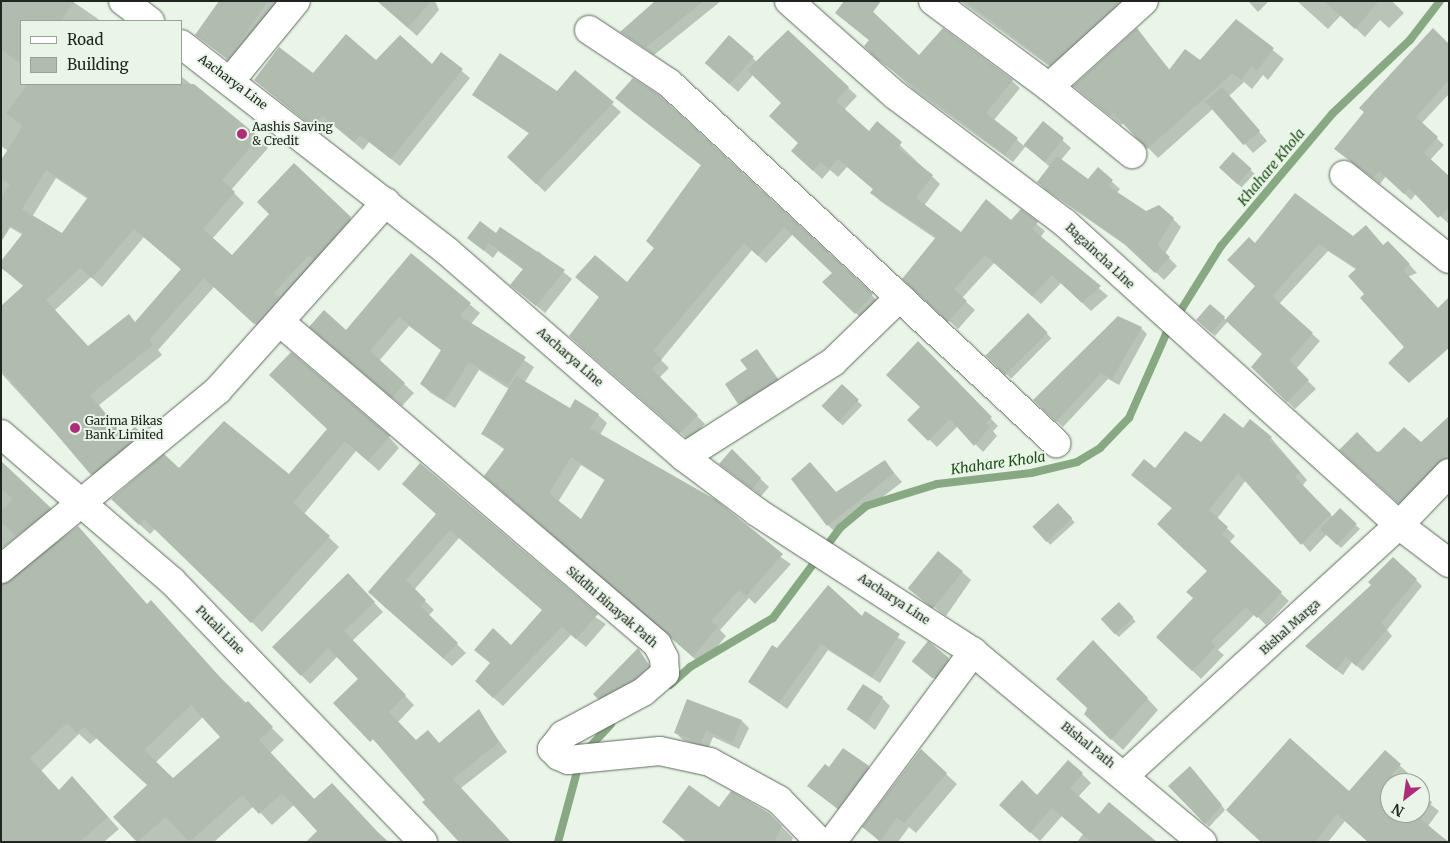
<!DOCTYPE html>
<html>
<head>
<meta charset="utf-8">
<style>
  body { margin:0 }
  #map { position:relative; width:1450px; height:843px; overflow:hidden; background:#e8f5e7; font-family:Merriweather,serif }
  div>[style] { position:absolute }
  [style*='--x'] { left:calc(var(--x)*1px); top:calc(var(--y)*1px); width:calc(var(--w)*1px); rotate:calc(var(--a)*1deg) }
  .shadow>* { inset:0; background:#0003; transform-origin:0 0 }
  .stream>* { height:8px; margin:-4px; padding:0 4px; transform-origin:4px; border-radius:4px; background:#87a882 }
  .building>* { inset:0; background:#b0bcaf; transform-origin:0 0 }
  .roads { filter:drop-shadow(0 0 1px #606a5e) drop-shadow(0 0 1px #606a5e) }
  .minor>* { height:28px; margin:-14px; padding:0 14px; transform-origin:14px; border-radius:14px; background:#fff }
  .dots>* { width:14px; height:14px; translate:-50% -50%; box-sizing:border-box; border:2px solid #e8f5e7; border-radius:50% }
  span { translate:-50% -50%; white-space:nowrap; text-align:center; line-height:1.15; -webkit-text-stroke:4px #e8f5e7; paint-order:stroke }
  .street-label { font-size:12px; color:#212520 }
  .poi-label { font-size:12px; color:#212520 }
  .left { translate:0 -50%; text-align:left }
  .water-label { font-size:14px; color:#1f4d1a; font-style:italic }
  .frame { position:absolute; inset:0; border:2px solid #212520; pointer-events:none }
  .legend { position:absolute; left:20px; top:20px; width:162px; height:65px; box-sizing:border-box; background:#e8f5e7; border:1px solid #98a297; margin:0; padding:6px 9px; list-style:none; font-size:15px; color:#212520 }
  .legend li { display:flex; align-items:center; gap:10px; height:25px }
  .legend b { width:25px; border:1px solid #98a297 }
  .north { position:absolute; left:1380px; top:773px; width:50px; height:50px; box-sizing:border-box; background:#e8f5e7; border:1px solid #98a297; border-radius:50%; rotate:210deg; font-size:14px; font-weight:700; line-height:20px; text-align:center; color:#212520 }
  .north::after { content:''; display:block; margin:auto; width:18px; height:22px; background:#ae2d79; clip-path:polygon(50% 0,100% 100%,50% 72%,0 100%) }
</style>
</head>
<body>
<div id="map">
  <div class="shadow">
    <i style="clip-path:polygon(evenodd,1px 1px,72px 1px,101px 21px,21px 21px,21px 84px,181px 84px,181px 76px,268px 148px,231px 190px,244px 203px,212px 239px,232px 257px,271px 214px,294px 165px,360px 228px,265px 333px,214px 287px,158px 350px,162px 355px,99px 405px,124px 437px,135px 428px,150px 443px,101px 483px,1px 373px,1px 308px,24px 287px,1px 267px,23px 235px,1px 222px,1px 161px,8px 151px,1px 146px,1px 1px,56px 178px,88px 199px,63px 235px,32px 217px,56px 178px,1px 1px,144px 237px,182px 270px,136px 323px,88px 348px,54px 311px,91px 277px,102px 287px,144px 237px)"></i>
    <i style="clip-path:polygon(228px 1px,281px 1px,237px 67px,196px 35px)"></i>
    <i style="clip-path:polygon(378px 1px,435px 1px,439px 10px,417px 36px)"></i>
    <i style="clip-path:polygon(657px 1px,721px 1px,654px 55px,622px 32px)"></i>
    <i style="clip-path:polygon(862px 1px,919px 57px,1012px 81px,1020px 88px,994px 120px,1024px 146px,1047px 126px,1071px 148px,1061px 160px,1088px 181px,1098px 169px,1120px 189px,1117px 193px,1146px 213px,1173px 219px,1181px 227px,1165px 254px,1177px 266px,1164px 280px,1131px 249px,1046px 190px,1038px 182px,1050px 167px,1026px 146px,1013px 162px,914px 90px,873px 53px,870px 41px,836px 13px)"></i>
    <i style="clip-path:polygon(960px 1px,1137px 1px,1060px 74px)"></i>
    <i style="clip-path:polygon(1248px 1px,1269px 1px,1258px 12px)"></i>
    <i style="clip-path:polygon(1297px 1px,1392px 1px,1404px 13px,1389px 28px,1380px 20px,1365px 37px,1341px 15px,1328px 29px)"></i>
    <i style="clip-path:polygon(1236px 21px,1284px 59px,1268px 80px,1263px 75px,1252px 89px,1244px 82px,1229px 96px,1267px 141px,1253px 153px,1214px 108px,1158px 158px,1124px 123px,1121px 125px,1075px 86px,1137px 30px,1170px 70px,1200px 62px)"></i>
    <i style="clip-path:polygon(788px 32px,857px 96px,844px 110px,869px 132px,877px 123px,940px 184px,924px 206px,961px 234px,1012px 221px,1021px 211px,1045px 231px,1040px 238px,1108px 296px,1091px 311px,1061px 283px,1041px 304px,994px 263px,962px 298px,975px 310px,958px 329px,912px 287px,936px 239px,880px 201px,872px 193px,874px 190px,847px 167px,838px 177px,830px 170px,822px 179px,801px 159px,800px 144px,782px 103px,754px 74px,738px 92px,714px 70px,730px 37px,757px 62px)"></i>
    <i style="clip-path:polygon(1449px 46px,1449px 94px,1421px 124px,1444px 145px,1430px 160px,1449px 179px,1449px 224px,1416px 194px,1411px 200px,1386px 176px,1380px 184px,1336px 149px)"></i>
    <i style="clip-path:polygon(441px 54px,470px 78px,400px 166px,369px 142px,363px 150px,331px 123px,322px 134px,264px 88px,376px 62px,433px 65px)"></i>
    <i style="clip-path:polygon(575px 72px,621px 112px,545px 192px,517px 165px,530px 134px,474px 95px,557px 93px)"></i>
    <i style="clip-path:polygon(663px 101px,880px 303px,863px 320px,824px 282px,833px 273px,793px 234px,766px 263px,752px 250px,661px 360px,669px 368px,659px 378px,705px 424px,689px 440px,578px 344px,600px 298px,577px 277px,628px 284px,655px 249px,647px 241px,702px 166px,625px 106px)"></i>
    <i style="left:1233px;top:153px;width:30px;height:19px;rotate:44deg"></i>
    <i style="clip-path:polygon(496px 235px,535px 255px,538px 251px,572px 279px,545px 313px,512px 285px,524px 270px,498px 251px,493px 258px,469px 238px)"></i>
    <i style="clip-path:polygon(1353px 237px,1396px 250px,1417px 273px,1365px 294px,1357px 270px,1328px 251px,1279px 304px,1320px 341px,1296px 369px,1316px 389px,1295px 409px,1253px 367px,1264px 354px,1228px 321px,1215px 336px,1198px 320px,1210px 306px,1226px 320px,1257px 286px,1255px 245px)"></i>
    <i style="clip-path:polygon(evenodd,411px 255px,480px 313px,471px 324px,534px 367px,525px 382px,570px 409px,598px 415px,607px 423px,600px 435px,791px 564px,755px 604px,749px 598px,720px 630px,726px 636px,702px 665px,495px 485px,505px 450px,483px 434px,509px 389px,479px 370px,455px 408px,431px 393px,421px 384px,442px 351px,409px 326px,379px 361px,414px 393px,402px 406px,320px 336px,346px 331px,411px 255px,581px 465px,606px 481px,581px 521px,558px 502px,581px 465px)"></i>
    <i style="left:1028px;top:315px;width:33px;height:57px;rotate:45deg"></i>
    <i style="clip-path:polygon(1141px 328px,1147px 334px,1119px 385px,1108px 379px,1063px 427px,1035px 400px)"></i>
    <i style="clip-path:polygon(918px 343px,998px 426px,993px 431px,997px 436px,983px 452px,958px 426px,937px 447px,909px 420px,922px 407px)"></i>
    <i style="clip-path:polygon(757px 350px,785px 388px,747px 412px,739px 403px)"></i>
    <i style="left:842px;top:386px;width:28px;height:28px;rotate:44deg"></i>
    <i style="clip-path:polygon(328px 429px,389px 437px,399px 448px,379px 471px,356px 451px,304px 514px,339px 547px,262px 632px,156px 528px,150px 534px,123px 509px,179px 470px,289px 475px)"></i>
    <i style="clip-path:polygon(1243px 430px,1271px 438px,1307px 480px,1302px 486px,1333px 517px,1340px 510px,1360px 529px,1341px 548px,1327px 534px,1310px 552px,1246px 480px,1217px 519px,1235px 536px,1229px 543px,1289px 601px,1266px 625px,1255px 614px,1218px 650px,1224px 655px,1201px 679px,1158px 637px,1194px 598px,1209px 572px,1173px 509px,1133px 475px,1155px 470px,1201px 444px)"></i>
    <i style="clip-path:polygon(1449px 430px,1449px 469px,1407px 510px,1348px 457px,1420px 444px)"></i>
    <i style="clip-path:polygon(732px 451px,769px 487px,761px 496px,721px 464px)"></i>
    <i style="clip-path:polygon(884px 461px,902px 482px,836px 533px,828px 525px,837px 493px)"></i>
    <i style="clip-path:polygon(1px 465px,51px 510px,1px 549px)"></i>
    <i style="left:1058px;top:504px;width:25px;height:33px;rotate:48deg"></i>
    <i style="clip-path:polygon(437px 515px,606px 624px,586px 647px,571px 635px,503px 706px,485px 690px,512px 647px,543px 610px,459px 538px,414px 590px,434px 610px,428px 616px,466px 653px,452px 666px,378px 601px)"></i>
    <i style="clip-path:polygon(evenodd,78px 527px,147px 605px,284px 740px,270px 753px,315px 800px,354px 811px,389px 842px,308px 842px,319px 831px,295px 804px,272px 825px,254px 806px,214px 842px,138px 842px,115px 817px,149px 786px,97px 738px,90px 744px,79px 734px,41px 771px,59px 791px,84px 790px,119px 829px,104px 842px,1px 842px,78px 527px,203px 717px,222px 737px,173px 780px,155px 763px,203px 717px)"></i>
    <i style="clip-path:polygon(962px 572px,971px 580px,946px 616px,913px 591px)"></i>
    <i style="clip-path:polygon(348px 575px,383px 612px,352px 641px,414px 705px,398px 722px,416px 742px,428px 732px,440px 744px,478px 711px,507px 752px,461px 788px,426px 800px,382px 748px,335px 703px,360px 679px,338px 656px,310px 684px,274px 647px)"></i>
    <i style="clip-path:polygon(1416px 580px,1422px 586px,1387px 630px,1392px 636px,1363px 671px,1352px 662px,1343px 675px,1313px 652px)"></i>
    <i style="left:1119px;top:603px;width:25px;height:23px;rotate:48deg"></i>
    <i style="clip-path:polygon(862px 618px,906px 642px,880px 683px,828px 650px,787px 709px,749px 681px,777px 649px)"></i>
    <i style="clip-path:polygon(638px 650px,652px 669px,638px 683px,603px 702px,595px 694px)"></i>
    <i style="clip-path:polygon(1104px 652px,1158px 710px,1123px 750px,1085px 714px)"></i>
    <i style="clip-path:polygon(948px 659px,957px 667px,943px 686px,914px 661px)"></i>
    <i style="clip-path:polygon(882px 698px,890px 706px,875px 730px,848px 709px)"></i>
    <i style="clip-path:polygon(688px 701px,742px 721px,749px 728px,739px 749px,713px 737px,708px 749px,683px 740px,676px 733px)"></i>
    <i style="clip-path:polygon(1385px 752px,1408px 773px,1401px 783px,1390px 783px,1390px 813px,1420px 813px,1420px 796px,1439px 811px,1428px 826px,1449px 842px,1368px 842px,1345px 821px,1328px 842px,1277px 842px,1350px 793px)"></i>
    <i style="clip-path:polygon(868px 767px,877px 775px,846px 816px,809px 786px)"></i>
    <i style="clip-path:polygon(1194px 771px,1225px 810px,1209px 827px,1170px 786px)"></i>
    <i style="clip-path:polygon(946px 774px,957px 784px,916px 833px,909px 827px,898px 842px,880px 842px,864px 827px)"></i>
    <i style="clip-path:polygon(1082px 774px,1091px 783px,1078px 797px,1099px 816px,1155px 842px,1077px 842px,1083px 834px,1062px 816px,1040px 841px,1010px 814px)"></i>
    <i style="clip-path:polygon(719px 809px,769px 814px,793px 838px,791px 842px,686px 842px,664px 822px)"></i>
  </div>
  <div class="stream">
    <i style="--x:670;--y:685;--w:27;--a:-42"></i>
    <i style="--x:690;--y:667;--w:96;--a:-30.6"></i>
    <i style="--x:773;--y:618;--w:112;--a:-53.3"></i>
    <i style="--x:840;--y:528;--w:34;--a:-40"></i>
    <i style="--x:866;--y:506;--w:74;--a:-17.2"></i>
    <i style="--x:937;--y:484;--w:95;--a:-6.7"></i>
    <i style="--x:1031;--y:473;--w:47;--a:-13.4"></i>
    <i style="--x:1077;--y:462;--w:27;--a:-31"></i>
    <i style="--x:1100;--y:448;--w:42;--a:-46"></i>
    <i style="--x:1129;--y:418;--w:92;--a:-66.2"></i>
    <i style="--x:1166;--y:334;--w:104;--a:-58"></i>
    <i style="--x:1221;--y:246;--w:172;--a:-49.9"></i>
    <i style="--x:1332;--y:114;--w:108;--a:-43.5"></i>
    <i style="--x:1410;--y:40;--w:49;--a:-52.4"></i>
    <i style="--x:585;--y:752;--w:38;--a:-47"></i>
    <i style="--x:558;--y:842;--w:81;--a:-74.9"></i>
  </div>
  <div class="building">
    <i style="clip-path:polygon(1px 1px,75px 1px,61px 21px,21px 21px,21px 64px,1px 49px)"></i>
    <i style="clip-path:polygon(219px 1px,268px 1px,228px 59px,195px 35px)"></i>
    <i style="clip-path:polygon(377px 1px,431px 1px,408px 28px)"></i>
    <i style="clip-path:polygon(655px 1px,704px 1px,645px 48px,620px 32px)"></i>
    <i style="clip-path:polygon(844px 1px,881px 1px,873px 12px,919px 55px,943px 28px,1013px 80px,986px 113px,1018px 138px,1005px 155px,876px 58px,864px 46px,869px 40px,835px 13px)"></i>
    <i style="clip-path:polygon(965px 1px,1117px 1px,1118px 3px,1050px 65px)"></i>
    <i style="clip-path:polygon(1324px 1px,1379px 1px,1355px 29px)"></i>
    <i style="clip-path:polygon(1236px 19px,1274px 48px,1257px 71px,1252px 66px,1241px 80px,1233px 73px,1147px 149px,1113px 113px,1110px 116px,1073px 86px,1137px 28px,1169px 70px,1185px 49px,1200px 60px)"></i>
    <i style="clip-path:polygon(1433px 28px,1449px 44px,1449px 80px,1416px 117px,1438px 137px,1424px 153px,1449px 176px,1449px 208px,1438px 218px,1409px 188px,1404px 194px,1379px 171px,1373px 178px,1334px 149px,1364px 112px,1359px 108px)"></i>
    <i style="clip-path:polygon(788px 30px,849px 87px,836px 101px,869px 131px,877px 121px,902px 142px,898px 148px,933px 175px,916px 198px,961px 232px,986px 199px,1011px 220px,1021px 209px,1038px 222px,1032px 229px,1101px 286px,1082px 303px,1052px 275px,1032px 296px,985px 255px,954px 289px,967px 301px,948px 322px,902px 279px,936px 237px,870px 193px,873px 189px,838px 159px,829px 169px,821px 162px,813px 171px,791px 151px,798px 143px,769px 116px,781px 103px,747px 70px)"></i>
    <i style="clip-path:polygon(346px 34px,376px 60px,400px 35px,432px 64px,441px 52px,463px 69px,391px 159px,360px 135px,354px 142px,322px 116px,313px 127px,254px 80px,279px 47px,313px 73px)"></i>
    <i style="left:729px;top:35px;width:33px;height:37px;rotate:41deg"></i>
    <i style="clip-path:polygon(500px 53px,557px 91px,575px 70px,614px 102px,536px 184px,507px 157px,529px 133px,472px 95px)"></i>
    <i style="clip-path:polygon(633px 78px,659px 95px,873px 294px,855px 314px,822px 282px,832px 273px,784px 227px,758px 256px,744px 243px,653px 351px,662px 359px,652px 369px,698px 415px,680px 433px,569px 336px,599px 297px,575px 277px,595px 255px,627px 282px,654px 248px,646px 241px,701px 165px,615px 98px)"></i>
    <i style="clip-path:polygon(evenodd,28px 84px,194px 84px,259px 137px,222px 180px,235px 192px,203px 229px,232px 255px,269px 214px,257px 202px,294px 163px,351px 217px,314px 259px,309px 255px,274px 293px,279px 297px,254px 324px,204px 278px,149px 340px,153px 345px,90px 395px,123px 436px,135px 427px,142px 433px,91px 475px,1px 369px,1px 306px,24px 285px,1px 268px,1px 261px,23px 233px,11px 226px,1px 242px,1px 197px,10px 184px,1px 179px,1px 160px,23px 126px,6px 113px,28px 84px,46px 170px,88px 197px,62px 233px,22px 209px,46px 170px,28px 84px,134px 229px,181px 269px,135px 322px,129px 314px,88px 346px,46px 300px,80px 268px,92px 278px,134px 229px)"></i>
    <i style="left:1222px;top:87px;width:58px;height:22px;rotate:49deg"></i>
    <i style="left:1043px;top:121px;width:27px;height:31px;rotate:39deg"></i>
    <i style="left:1233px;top:152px;width:25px;height:21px;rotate:42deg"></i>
    <i style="clip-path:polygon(1057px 156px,1088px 179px,1098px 167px,1113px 180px,1108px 186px,1146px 211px,1159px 205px,1174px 218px,1157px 245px,1170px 257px,1155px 273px,1121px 241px,1037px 182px)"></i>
    <i style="clip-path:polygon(1295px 193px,1353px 236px,1366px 225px,1383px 245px,1388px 241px,1410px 264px,1403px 270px,1438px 308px,1449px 297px,1449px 348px,1409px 383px,1388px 363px,1404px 347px,1360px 298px,1364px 294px,1348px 276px,1357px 268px,1319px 244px,1272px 296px,1313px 333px,1289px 360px,1309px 380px,1287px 402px,1251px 367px,1262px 354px,1225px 320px,1255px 286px,1227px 260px,1249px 237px,1255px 243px)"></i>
    <i style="clip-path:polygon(480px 221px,496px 233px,500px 227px,565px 270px,536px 306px,510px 285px,523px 269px,489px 243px,484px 251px,467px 238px)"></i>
    <i style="clip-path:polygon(411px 253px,471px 303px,460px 316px,526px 357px,508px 385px,469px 362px,445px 400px,420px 384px,441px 350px,399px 317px,370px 351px,405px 383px,392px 398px,309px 327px,324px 310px,346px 330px)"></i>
    <i style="left:1210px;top:304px;width:20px;height:21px;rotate:41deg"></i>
    <i style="left:1028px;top:313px;width:28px;height:60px;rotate:45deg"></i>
    <i style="clip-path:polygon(1118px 316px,1142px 327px,1112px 379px,1101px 373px,1056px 422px,1033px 400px)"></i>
    <i style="clip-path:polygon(918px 341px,992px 417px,986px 423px,990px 427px,974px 446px,950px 419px,928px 441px,907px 420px,920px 407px,886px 375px)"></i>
    <i style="clip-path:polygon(757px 349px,777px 379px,738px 404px,725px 384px,747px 369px,740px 360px)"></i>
    <i style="clip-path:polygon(291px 352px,390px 436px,368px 461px,345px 441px,293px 503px,330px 536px,251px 623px,144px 519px,139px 525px,111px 499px,164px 454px,179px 468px,224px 421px,289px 474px,327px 429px,269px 375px)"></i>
    <i style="clip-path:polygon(evenodd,516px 376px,570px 408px,575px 399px,599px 414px,590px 428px,716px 500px,783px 554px,746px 596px,739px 590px,711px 621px,718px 626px,693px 657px,484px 476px,505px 448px,481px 434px,516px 376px,571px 457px,605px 479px,581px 519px,549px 493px,571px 457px)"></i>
    <i style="left:842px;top:384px;width:23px;height:30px;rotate:43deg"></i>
    <i style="clip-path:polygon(1224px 413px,1243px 428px,1250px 419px,1272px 437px,1269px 440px,1300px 472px,1295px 477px,1331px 514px,1301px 545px,1238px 473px,1209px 510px,1228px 527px,1222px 534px,1282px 592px,1257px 618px,1246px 607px,1211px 641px,1216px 646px,1192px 671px,1156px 637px,1193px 598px,1186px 592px,1207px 571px,1157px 524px,1172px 508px,1131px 475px,1144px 459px,1155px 468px,1185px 431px,1201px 442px)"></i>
    <i style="clip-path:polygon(1449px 416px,1449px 453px,1398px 503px,1339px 450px,1357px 432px,1378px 453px,1404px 427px,1421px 442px)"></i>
    <i style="clip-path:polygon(732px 449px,761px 478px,752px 489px,719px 464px)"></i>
    <i style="clip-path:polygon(885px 460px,894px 473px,827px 526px,791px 479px,810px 462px,836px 492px)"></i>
    <i style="clip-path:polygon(1px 461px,51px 508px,16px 536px,1px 522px,1px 511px,13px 499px,1px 489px)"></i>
    <i style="clip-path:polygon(420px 463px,598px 614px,576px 639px,562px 627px,493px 698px,475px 681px,490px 663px,474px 650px,493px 628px,511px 645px,542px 610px,450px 530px,406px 580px,426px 600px,420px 606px,458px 643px,443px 658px,368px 592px,436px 514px,402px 484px)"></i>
    <i style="left:1058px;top:503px;width:21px;height:35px;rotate:47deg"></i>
    <i style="left:1340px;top:508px;width:23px;height:29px;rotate:43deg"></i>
    <i style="clip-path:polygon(evenodd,78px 526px,147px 604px,151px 600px,244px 704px,248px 701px,273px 727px,259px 740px,314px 799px,332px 783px,387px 842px,306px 842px,317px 831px,282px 793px,259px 814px,242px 795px,189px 842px,166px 817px,137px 842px,113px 817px,147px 785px,84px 727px,77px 733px,67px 723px,30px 758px,59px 790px,72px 776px,108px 817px,79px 842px,1px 842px,1px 584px,78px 526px,191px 705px,220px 737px,173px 778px,144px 750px,191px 705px)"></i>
    <i style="left:938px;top:551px;width:32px;height:48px;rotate:39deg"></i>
    <i style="clip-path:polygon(1393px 557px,1417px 579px,1381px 623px,1387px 629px,1356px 666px,1346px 657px,1336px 670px,1305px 646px,1371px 585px,1368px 582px)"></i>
    <i style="clip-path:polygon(348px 573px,375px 602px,344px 631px,406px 695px,389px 712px,416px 740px,428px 730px,439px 743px,479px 709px,499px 742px,453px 779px,511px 842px,459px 842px,422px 802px,425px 800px,373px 739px,370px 742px,333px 703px,358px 679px,328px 648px,301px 676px,272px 647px)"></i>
    <i style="clip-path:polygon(828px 585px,862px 616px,865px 611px,900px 634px,872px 677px,821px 644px,779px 703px,748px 682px,772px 645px,777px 648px)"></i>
    <i style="left:1119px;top:602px;width:21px;height:25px;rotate:47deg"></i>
    <i style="clip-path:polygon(1093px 640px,1148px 698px,1111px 740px,1084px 714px,1088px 709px,1056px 679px)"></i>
    <i style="left:928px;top:641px;width:27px;height:26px;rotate:39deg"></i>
    <i style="clip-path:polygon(638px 648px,649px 665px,634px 679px,598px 699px,593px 694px)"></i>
    <i style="left:863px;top:684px;width:24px;height:30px;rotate:33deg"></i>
    <i style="clip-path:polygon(687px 699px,742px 720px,732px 743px,706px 730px,701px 743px,674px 733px)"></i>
    <i style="clip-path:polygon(1290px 738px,1349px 791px,1385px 750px,1401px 764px,1392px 775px,1403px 783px,1390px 783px,1390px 813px,1420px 813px,1420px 794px,1432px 802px,1421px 819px,1448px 842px,1368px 842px,1337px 814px,1315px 842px,1261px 842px,1226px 810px)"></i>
    <i style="clip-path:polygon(843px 748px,869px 766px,837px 808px,807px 786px,825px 764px,829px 767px)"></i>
    <i style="clip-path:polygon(921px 749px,947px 773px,904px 823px,897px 817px,880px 841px,862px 827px)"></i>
    <i style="clip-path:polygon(1068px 760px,1083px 773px,1070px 788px,1099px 814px,1109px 802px,1157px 842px,1092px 842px,1052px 808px,1030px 833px,999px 805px,1022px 780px,1037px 795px)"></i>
    <i style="clip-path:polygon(1190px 766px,1222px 805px,1205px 824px,1168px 786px)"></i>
    <i style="clip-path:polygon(689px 785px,719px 807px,731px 791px,769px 813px,782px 826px,774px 842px,689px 842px,662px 822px)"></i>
  </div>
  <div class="roads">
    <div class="minor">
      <i style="--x:123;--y:1;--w:34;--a:37"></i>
      <i style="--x:789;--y:1;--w:142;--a:41.6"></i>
      <i style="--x:895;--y:95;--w:213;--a:37"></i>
      <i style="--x:1065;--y:223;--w:450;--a:42.1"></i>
      <i style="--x:1399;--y:525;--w:63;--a:37.2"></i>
      <i style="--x:933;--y:1;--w:144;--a:36.6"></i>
      <i style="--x:1049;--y:87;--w:128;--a:-42.2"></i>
      <i style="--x:589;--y:30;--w:96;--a:33.5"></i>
      <i style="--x:669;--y:83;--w:529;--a:42.93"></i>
      <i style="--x:181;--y:44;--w:338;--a:37.9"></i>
      <i style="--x:448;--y:252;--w:313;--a:41"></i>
      <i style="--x:684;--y:457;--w:91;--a:37"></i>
      <i style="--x:757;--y:512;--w:257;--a:32.9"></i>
      <i style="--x:973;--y:652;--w:298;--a:39.7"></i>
      <i style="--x:231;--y:80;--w:102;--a:-50.6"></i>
      <i style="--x:1049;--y:87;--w:107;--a:38.9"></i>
      <i style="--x:1344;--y:175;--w:134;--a:38.7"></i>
      <i style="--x:280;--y:322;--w:496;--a:40.5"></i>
      <i style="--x:657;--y:644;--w:16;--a:63"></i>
      <i style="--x:664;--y:658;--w:15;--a:86"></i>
      <i style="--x:665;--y:673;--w:29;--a:139"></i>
      <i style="--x:643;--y:692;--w:91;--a:151.7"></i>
      <i style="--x:563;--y:735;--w:18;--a:128"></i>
      <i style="--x:552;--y:749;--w:10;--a:45"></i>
      <i style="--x:559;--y:756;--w:10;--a:24"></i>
      <i style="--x:568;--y:760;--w:92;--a:-5.6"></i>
      <i style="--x:660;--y:751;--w:51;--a:12.4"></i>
      <i style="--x:710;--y:762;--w:79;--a:28.8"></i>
      <i style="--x:779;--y:800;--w:59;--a:45.7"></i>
      <i style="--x:1;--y:434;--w:225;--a:40.7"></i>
      <i style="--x:172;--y:581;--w:362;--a:46.1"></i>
      <i style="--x:684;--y:457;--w:177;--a:-32.5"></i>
      <i style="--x:833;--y:362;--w:93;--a:-44.1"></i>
      <i style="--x:1;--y:569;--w:281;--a:-39.5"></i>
      <i style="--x:218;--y:390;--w:252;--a:-48.2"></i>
      <i style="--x:1125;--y:775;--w:371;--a:-42.4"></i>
      <i style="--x:1399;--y:525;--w:72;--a:-46.1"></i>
      <i style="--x:832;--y:842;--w:237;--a:-53.4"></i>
    </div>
  </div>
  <div class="dots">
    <i style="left:242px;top:134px;background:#ae2d79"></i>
    <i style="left:75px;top:428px;background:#ae2d79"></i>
  </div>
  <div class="street-label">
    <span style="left:233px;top:82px;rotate:37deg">Aacharya Line</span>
    <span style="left:1100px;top:256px;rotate:43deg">Bagaincha Line</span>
    <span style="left:570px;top:357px;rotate:41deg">Aacharya Line</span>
    <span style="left:894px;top:599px;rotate:33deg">Aacharya Line</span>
    <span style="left:612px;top:607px;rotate:41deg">Siddhi Binayak Path</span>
    <span style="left:1290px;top:627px;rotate:-42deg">Bishal Marga</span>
    <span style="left:220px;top:630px;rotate:45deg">Putali Line</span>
    <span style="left:1088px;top:745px;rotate:39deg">Bishal Path</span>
  </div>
  <div class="poi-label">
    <span class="left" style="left:252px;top:134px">Aashis Saving<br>&amp; Credit</span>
    <span class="left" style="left:85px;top:428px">Garima Bikas<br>Bank Limited</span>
  </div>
  <div class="water-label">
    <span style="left:1271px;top:167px;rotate:-50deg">Khahare Khola</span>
    <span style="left:998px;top:463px;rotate:-8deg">Khahare Khola</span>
  </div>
  <div class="frame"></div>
  <ul class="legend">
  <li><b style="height:6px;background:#fff"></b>Road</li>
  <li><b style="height:14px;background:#b0bcaf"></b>Building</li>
  </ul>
  <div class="north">N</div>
</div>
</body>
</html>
